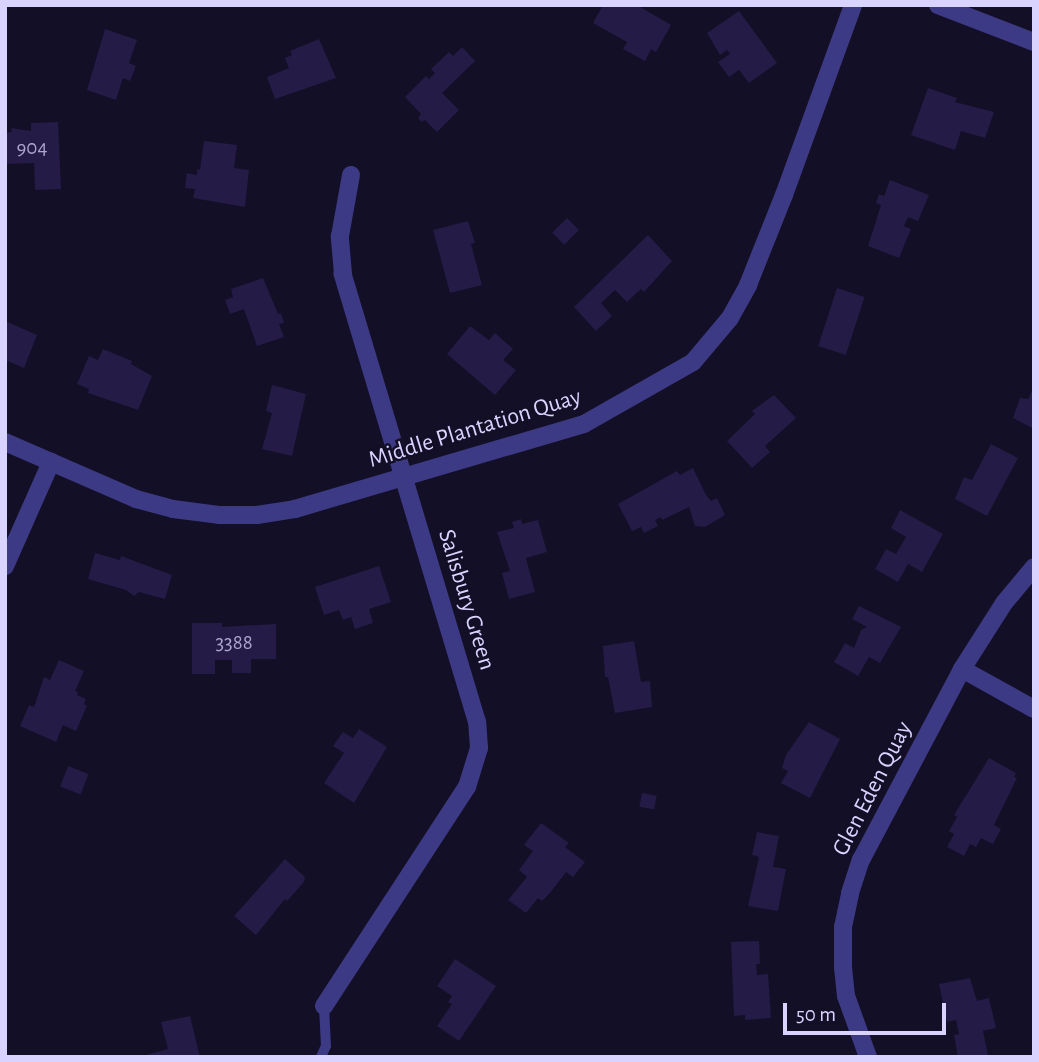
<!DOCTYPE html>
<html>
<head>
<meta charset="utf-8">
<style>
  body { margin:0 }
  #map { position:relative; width:1039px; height:1062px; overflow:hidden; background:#130f26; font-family:"Alegreya Sans",sans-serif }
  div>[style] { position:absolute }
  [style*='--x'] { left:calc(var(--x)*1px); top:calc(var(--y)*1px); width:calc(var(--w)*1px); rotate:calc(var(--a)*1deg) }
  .building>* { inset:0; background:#241b47; transform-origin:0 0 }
  .service>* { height:10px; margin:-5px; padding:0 5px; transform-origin:5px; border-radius:5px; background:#3d3a85 }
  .minor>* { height:18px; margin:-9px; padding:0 9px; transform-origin:9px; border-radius:9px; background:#3d3a85 }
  span { translate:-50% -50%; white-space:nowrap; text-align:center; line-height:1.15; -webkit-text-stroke:5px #130f26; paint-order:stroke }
  .number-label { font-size:21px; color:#aca6d1 }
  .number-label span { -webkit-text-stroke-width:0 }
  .street-label { font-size:24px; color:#d9d4ff }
  .frame { position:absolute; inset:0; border:7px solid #d9d4ff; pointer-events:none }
  .scale { position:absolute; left:783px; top:1003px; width:163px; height:32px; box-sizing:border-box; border:4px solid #d9d4ff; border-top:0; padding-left:9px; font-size:21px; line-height:24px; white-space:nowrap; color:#d9d4ff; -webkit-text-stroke:5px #130f26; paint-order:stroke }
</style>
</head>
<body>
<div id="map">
  <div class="building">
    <i style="clip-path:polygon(603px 5px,637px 5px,671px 25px,656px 52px,651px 49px,645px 61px,623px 49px,627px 42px,593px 23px)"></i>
    <i style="clip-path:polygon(739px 11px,777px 63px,749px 83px,739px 70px,729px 77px,718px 62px,730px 54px,727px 50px,720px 55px,707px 33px)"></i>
    <i style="clip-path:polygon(105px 29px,137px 40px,129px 63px,136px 66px,130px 81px,123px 78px,116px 100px,87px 90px)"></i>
    <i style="clip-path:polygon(319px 39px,336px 78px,275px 99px,267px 77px,289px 68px,285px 58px,292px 55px,290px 51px)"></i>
    <i style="clip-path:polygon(462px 47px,475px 61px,442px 93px,459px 110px,437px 132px,425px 120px,422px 122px,418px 118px,421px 114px,405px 97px,426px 76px,429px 79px,435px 73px,431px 69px,449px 52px,453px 56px)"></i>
    <i style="clip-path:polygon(928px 88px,957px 98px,955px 102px,994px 112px,985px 138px,961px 131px,955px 150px,911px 135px)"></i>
    <i style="clip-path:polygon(58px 122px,61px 189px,35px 190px,34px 163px,5px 164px,5px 133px,12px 132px,11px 128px,31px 131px,31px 123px)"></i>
    <i style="clip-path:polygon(204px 141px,237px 145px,234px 168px,249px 170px,245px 207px,193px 198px,195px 189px,185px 188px,187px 173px,197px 175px,197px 169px,200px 170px)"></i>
    <i style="clip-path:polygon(890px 180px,929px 195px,918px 221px,908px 217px,904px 226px,911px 229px,899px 258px,868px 246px,881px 205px,876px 203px,879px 194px,884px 196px)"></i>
    <i style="left:567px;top:218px;width:17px;height:21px;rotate:45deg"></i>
    <i style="clip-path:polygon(468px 221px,475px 243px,471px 244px,482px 285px,450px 293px,433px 230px)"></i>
    <i style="clip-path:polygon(648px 235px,672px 261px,644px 292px,641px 289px,627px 302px,615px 290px,601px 303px,612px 316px,596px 331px,574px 307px)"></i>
    <i style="clip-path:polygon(263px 278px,278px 314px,281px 313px,284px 323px,279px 324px,284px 337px,257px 346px,244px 309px,230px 314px,225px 300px,233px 297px,231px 289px)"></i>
    <i style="left:837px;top:288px;width:29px;height:61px;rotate:18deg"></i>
    <i style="clip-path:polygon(5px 321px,37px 335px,24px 368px,5px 360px)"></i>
    <i style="clip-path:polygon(470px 326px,489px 340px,495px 333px,513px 349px,503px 360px,516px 370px,495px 395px,447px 354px)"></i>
    <i style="clip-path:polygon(103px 349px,132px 361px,131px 364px,152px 376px,138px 410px,88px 393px,89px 389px,77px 384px,89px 356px,98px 360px)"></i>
    <i style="clip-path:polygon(272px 385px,306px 394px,292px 456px,262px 449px,272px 413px,266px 411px)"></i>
    <i style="clip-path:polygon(1034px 387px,1034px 429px,1013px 418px,1020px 398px,1028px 399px)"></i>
    <i style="clip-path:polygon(774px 395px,796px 418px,765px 446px,770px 452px,752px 468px,727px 441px,755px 414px,752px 411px)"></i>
    <i style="clip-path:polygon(991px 444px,1018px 458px,987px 516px,955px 499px,964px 477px,972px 480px)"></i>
    <i style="clip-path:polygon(693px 468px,706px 495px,711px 501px,717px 498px,725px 515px,705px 527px,695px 526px,689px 507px,662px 520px,661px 517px,655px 520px,658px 526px,644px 533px,641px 527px,632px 531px,618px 504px,677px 471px,680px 475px)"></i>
    <i style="clip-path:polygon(900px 510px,943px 534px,922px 572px,908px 564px,898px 582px,875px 569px,886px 549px,896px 554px,906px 537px,891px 528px)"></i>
    <i style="clip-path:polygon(521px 519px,522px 524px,538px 520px,547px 552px,526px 558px,535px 592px,509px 599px,502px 573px,510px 571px,497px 532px,514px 528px,512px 522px)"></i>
    <i style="clip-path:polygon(95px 553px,120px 560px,121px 556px,172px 575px,165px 599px,139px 592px,134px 596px,126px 590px,88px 579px)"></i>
    <i style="clip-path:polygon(379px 566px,391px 602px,369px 609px,373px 623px,355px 629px,351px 617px,343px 620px,339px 610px,324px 615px,315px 587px)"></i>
    <i style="clip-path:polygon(859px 606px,901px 627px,880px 663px,869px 657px,858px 676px,834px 662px,845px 643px,854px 648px,861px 630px,867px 627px,852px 619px)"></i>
    <i style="clip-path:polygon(192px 623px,222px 623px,222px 627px,276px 624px,276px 659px,251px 659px,251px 673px,232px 673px,232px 660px,215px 660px,215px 674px,192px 674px)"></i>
    <i style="clip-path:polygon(634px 641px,641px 682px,650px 681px,652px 707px,615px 713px,608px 677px,605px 677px,603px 646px)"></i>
    <i style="clip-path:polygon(59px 660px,84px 671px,75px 691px,78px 692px,77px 695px,86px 699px,84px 704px,87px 706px,76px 731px,63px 725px,56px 742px,20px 726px,29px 705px,34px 707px,44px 677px,50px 680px)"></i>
    <i style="clip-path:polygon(809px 722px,840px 739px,810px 798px,781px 783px,788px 771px,782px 768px,786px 755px)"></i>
    <i style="clip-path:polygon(359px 729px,387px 747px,354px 803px,324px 783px,344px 753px,333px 746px,343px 732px,353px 738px)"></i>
    <i style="clip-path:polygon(989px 758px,1016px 773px,1014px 777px,1017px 778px,994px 825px,1001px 829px,993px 844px,981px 838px,976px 847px,970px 844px,964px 856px,947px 847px,954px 834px,949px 831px,957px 817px,954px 815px)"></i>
    <i style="left:68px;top:766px;width:22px;height:22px;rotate:21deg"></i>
    <i style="left:642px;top:793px;width:15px;height:14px;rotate:11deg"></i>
    <i style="clip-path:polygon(541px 823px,569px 843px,565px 847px,585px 862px,573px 877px,566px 872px,550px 893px,542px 901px,538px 898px,526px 913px,508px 900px,527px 877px,519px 870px,533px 851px,524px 845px)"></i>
    <i style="clip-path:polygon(757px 832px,779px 836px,773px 867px,786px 869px,778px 911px,748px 906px,759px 857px,752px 855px)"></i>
    <i style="clip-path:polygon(285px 859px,305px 877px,304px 882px,287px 901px,285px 899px,256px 935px,234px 916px)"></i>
    <i style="clip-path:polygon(759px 941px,760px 964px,756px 964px,757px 975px,768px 974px,771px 1018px,745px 1020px,745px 1015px,734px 1016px,731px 942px)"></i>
    <i style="clip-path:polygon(455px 959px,496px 986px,459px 1041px,437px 1026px,452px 1004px,448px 1002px,452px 996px,437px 986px)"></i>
    <i style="clip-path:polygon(970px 978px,977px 1001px,989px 998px,996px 1028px,983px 1031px,988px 1055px,958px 1057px,954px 1035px,959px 1034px,956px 1020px,947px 1022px,939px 984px)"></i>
    <i style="clip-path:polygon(190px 1016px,200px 1057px,139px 1057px,168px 1049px,161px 1022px)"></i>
  </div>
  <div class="service">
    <i style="--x:321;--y:1057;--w:12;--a:-66"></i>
    <i style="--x:326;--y:1046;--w:40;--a:-92.9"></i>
  </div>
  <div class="minor">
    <i style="--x:938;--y:5;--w:103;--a:21.1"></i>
    <i style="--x:5;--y:442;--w:143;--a:23.5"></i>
    <i style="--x:136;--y:499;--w:38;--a:15"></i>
    <i style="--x:173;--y:509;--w:46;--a:7.4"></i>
    <i style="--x:219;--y:515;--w:38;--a:0"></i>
    <i style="--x:257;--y:515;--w:38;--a:-9"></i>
    <i style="--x:295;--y:509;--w:301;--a:-16.4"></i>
    <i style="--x:584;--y:424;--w:125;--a:-29.6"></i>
    <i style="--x:693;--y:362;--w:57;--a:-49.9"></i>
    <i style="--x:730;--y:318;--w:38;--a:-61"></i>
    <i style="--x:748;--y:285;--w:97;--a:-68.2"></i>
    <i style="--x:784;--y:195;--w:202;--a:-70"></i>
    <i style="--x:5;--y:566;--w:114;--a:-66.1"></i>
    <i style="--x:962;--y:669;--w:82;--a:29.1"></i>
    <i style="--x:324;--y:1006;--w:262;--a:-56.9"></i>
    <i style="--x:467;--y:787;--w:41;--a:-72.9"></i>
    <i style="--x:479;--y:748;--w:26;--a:-94"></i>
    <i style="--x:477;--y:722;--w:468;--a:-106.7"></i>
    <i style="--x:343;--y:274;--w:38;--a:-95"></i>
    <i style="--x:340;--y:236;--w:62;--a:-79.8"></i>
    <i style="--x:868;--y:1057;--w:65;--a:-109.8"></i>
    <i style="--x:846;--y:996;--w:28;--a:-96"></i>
    <i style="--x:843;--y:968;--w:41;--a:-90"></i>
    <i style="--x:843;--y:927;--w:35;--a:-78"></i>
    <i style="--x:850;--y:893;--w:35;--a:-72"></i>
    <i style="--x:861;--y:860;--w:216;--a:-62.1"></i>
    <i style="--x:962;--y:669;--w:78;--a:-57.5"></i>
    <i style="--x:1004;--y:603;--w:47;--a:-50.2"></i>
  </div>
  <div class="number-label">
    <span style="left:32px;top:148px">904</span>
    <span style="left:234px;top:643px">3388</span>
  </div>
  <div class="street-label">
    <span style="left:475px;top:429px;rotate:-17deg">Middle Plantation Quay</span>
    <span style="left:466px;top:600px;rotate:73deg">Salisbury Green</span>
    <span style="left:873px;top:789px;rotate:-63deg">Glen Eden Quay</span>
  </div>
  <div class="frame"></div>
  <div class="scale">50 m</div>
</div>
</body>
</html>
